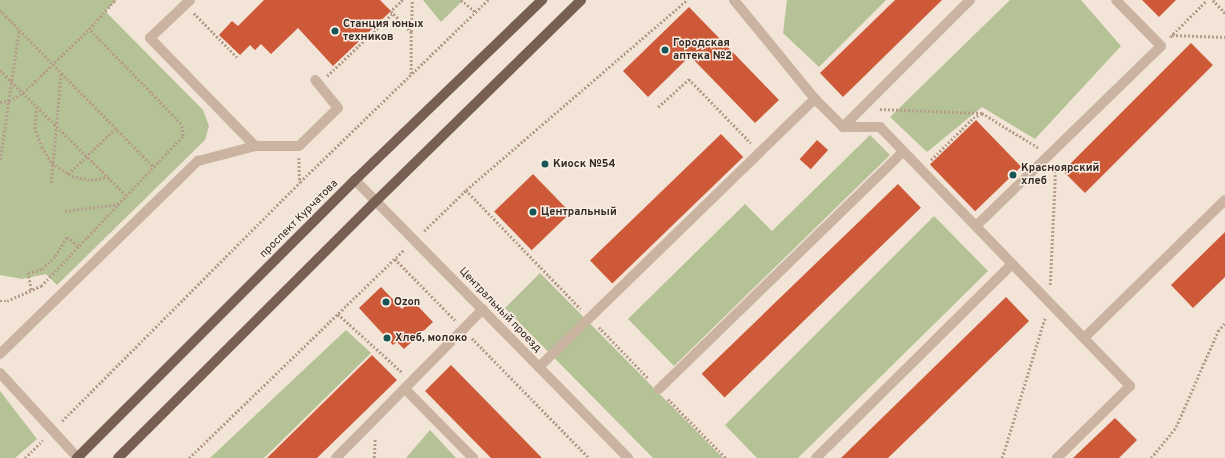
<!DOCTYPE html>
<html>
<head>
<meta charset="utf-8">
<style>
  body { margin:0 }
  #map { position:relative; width:1225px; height:458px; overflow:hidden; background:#f2e4d6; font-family:Overpass,sans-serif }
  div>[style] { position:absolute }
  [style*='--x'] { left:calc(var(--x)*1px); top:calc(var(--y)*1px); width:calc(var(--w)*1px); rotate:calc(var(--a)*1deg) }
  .green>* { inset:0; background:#b4c295 }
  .building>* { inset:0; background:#ce5938; transform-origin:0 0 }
  .path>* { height:2.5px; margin-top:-1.25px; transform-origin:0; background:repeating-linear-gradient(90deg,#b69d8b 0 2px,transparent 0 4px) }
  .minor>* { height:10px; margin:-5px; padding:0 5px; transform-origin:5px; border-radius:5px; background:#cbb3a1 }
  .major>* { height:10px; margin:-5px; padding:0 5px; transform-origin:5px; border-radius:5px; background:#785f54 }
  .dots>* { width:11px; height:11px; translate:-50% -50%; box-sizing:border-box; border:2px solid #faeee2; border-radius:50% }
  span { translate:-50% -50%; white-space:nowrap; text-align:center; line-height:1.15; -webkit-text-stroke:3px #faeee2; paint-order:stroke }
  .poi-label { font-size:11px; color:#342924; font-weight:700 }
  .left { translate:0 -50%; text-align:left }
  .street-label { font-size:11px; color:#342924 }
</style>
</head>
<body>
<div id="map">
  <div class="green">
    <i style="clip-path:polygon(0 0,117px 0,105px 11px,203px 110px,209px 126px,205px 140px,57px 285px,46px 274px,22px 279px,0 275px)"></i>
    <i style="clip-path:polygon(423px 0,463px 0,441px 22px)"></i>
    <i style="clip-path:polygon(787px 0,886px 0,819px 67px,783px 33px)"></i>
    <i style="clip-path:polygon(1010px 0,1081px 0,1121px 46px,1035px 139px,982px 107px,927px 152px,890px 117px)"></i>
    <i style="clip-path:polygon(870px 135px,890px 155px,674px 366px,628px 319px,745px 204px,772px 231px)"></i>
    <i style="clip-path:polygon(934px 216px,988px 271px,798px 458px,757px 458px,725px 425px)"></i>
    <i style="clip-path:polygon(540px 273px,723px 458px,653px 458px,505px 308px)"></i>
    <i style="clip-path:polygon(346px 330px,371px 353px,264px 458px,210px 458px)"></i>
    <i style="clip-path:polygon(0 391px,37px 439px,15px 458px,0 458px)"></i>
    <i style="clip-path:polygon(430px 430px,456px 458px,406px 458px)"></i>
  </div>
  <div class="building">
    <i style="clip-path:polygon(264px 0,380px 0,391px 11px,333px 66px,298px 28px,271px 54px,261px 44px,255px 50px,250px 45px,240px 55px,219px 35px,232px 21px,238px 26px)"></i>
    <i style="clip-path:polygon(895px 0,942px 0,843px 97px,820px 73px)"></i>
    <i style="clip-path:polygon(1142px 0,1176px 0,1159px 17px)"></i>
    <i style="clip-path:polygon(689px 7px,779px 100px,755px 123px,690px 56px,648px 97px,623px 71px)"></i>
    <i style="left:1191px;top:43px;width:31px;height:181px;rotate:45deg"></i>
    <i style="left:976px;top:120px;width:65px;height:64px;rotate:46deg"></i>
    <i style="left:721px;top:134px;width:32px;height:182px;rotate:46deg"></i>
    <i style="left:817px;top:140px;width:15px;height:26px;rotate:42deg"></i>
    <i style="left:533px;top:174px;width:54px;height:54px;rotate:46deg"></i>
    <i style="left:898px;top:184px;width:33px;height:273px;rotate:46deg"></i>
    <i style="clip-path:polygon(1225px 232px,1225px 277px,1193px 308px,1171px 285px)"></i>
    <i style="clip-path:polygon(381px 287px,402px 309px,412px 300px,433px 322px,404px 349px,397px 342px,393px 345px,359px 308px)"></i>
    <i style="clip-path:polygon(1006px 297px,1029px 321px,888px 458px,841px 458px)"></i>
    <i style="clip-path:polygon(372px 355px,397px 380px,317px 458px,267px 458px)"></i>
    <i style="clip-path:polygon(451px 365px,542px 458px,491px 458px,425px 391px)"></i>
    <i style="clip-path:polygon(1115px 418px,1137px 440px,1119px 458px,1073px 458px)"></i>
  </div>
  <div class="path">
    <i style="--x:403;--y:0;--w:16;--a:137"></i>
    <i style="--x:391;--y:11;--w:29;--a:46"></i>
    <i style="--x:411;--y:32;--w:32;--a:-88"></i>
    <i style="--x:461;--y:0;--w:19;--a:39"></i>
    <i style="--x:1213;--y:0;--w:18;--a:47"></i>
    <i style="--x:0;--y:10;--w:220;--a:45.6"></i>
    <i style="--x:194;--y:13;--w:62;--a:45.7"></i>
    <i style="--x:1172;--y:35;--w:53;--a:2.2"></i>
    <i style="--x:1170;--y:37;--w:52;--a:-45"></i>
    <i style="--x:0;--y:70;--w:179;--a:44.8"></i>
    <i style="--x:411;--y:74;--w:42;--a:-90"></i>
    <i style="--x:327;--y:76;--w:91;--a:-43.7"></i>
    <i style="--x:0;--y:102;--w:9;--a:-6"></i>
    <i style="--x:9;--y:101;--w:16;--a:-30"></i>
    <i style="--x:23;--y:93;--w:92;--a:-44.1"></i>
    <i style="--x:37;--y:107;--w:20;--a:96"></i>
    <i style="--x:35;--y:127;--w:21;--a:71"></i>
    <i style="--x:42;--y:147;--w:19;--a:58"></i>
    <i style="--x:52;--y:163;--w:24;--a:33"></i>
    <i style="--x:72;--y:176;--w:19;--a:12"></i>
    <i style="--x:91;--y:180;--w:17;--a:-10"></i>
    <i style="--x:658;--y:107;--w:42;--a:-42.1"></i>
    <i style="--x:689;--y:79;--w:89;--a:45.9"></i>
    <i style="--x:880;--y:109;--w:102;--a:2.2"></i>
    <i style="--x:982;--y:113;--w:67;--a:31.6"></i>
    <i style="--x:299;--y:158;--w:23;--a:88"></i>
    <i style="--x:0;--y:160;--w:131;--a:-81.7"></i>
    <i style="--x:931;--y:160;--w:59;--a:-45"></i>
    <i style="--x:973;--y:118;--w:10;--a:-29"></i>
    <i style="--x:68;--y:174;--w:66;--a:-43.8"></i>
    <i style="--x:51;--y:183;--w:110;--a:-84.8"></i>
    <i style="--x:466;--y:190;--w:165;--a:46"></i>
    <i style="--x:65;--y:211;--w:54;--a:-7.4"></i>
    <i style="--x:424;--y:231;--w:59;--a:-44.3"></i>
    <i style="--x:466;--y:190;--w:291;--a:-40.7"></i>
    <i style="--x:395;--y:259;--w:86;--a:45.5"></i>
    <i style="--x:1050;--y:285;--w:108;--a:-87.3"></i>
    <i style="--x:1055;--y:177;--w:7;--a:-98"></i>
    <i style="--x:31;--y:290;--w:17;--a:-100"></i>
    <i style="--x:28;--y:273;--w:15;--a:-16"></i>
    <i style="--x:42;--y:269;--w:18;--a:-45"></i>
    <i style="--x:55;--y:256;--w:22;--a:-58"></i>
    <i style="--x:67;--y:237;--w:15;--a:37"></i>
    <i style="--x:0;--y:301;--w:7;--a:0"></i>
    <i style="--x:7;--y:301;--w:37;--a:-24"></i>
    <i style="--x:41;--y:286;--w:207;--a:-46.6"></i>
    <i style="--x:183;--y:136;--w:12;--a:-99"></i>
    <i style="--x:181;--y:124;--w:132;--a:-134.1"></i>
    <i style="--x:89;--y:29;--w:39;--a:-48"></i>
    <i style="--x:338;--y:314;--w:88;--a:42.2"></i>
    <i style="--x:599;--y:327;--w:72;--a:46.1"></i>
    <i style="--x:472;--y:338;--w:168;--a:45.7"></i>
    <i style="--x:668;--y:399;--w:83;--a:45.5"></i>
    <i style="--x:62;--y:421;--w:337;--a:-45.1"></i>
    <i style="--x:300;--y:182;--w:262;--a:-44.1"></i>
    <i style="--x:25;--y:458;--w:25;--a:-45"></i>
    <i style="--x:189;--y:458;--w:299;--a:-44.1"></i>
    <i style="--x:374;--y:458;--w:19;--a:-87"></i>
    <i style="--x:1002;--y:458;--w:147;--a:-73"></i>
    <i style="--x:1151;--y:458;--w:40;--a:-51"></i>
    <i style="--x:1176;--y:427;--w:105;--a:-66.4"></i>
    <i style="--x:1218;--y:331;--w:11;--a:-49"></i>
  </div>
  <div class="minor">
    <i style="--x:190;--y:0;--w:55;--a:136.5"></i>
    <i style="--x:150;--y:38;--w:151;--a:45.8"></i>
    <i style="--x:734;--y:0;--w:128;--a:50.7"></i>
    <i style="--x:815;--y:99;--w:40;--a:45"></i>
    <i style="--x:843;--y:127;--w:37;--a:0"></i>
    <i style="--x:880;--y:127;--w:360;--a:46"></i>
    <i style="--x:1130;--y:386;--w:103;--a:135.4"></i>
    <i style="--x:843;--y:127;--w:180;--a:-45"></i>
    <i style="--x:355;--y:180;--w:390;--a:45.5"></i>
    <i style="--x:976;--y:226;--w:258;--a:-44.2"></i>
    <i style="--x:1161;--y:46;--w:64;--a:-134.4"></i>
    <i style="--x:1084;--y:338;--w:197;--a:-44.4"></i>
    <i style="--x:0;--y:354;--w:277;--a:-44.3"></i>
    <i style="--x:198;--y:161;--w:59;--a:-14.7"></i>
    <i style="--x:255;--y:146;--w:44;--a:0"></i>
    <i style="--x:299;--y:146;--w:54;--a:-44.3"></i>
    <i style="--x:338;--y:108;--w:36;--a:-129"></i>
    <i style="--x:539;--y:367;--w:385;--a:-44.2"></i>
    <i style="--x:0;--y:373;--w:114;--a:47.5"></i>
    <i style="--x:405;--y:389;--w:97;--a:45.4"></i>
    <i style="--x:659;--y:389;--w:340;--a:-44.2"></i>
    <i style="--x:336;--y:458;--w:209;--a:-45.4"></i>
    <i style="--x:816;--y:458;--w:276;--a:-44.7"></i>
  </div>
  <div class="major">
    <i style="--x:77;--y:458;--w:393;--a:-45"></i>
    <i style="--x:355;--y:180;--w:260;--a:-43.9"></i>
    <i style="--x:118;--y:458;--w:364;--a:-44.9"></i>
    <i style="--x:376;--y:201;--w:287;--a:-44.4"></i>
  </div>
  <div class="dots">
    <i style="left:335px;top:31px;background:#185558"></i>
    <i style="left:665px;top:50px;background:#185558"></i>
    <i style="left:545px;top:164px;background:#185558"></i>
    <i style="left:1013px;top:175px;background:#185558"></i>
    <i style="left:533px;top:212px;background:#185558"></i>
    <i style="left:386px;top:302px;background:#185558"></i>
    <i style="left:387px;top:338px;background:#185558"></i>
  </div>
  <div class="poi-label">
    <span class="left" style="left:343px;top:31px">Станция юных<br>техников</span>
    <span class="left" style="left:673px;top:50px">Городская<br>аптека №2</span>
    <span class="left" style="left:553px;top:164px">Киоск №54</span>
    <span class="left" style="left:1021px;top:175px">Красноярский<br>хлеб</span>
    <span class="left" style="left:541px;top:212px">Центральный</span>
    <span class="left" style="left:394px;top:302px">Ozon</span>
    <span class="left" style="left:395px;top:338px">Хлеб, молоко</span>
  </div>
  <div class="street-label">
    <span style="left:299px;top:219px;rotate:-45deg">проспект Курчатова</span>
    <span style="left:500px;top:310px;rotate:46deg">Центральный проезд</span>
  </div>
</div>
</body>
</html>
